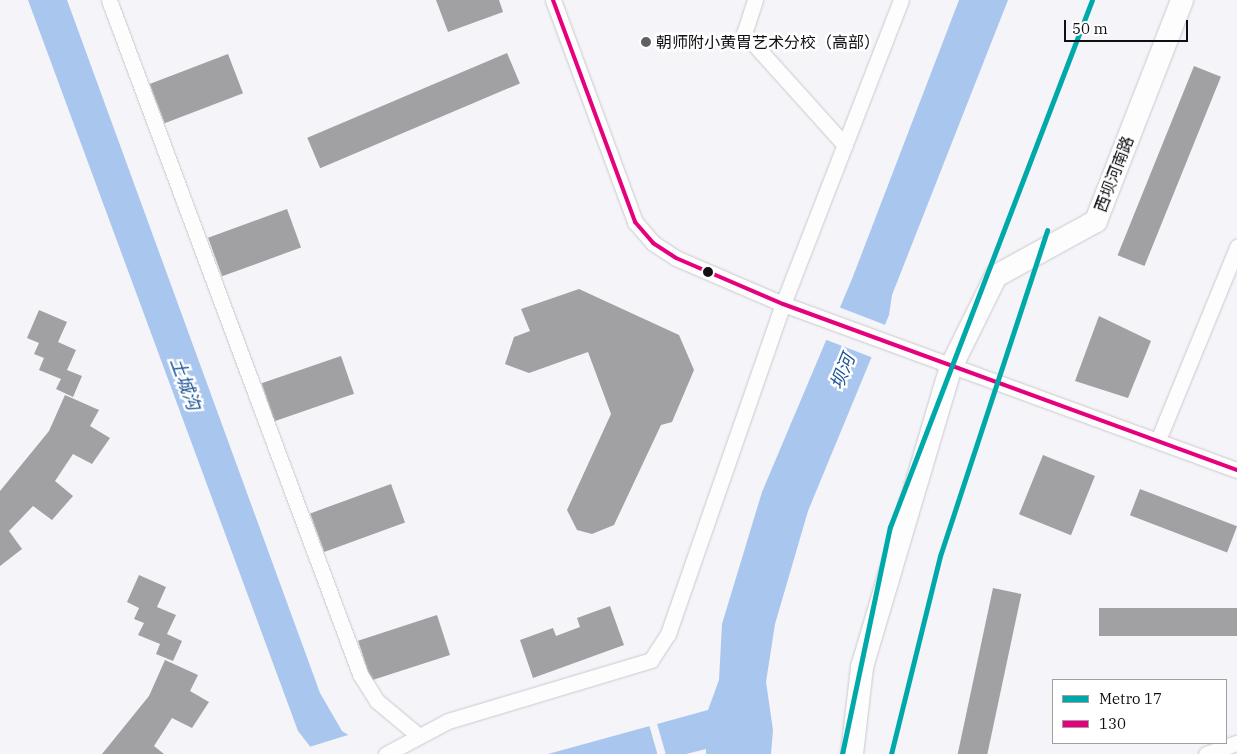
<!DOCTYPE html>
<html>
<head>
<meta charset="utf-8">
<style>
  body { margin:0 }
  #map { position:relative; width:1237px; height:754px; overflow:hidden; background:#f4f4f9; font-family:"IBM Plex Serif","Noto Sans SC",serif }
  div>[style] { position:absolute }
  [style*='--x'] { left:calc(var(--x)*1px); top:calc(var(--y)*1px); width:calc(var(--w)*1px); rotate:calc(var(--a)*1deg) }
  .water>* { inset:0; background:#a8c6ee }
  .pier>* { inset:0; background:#f4f4f9; transform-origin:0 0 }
  .building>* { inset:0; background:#a1a1a4; transform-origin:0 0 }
  .roads { filter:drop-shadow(0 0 1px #cac9ce) drop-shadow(0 0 1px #cac9ce) }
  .street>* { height:15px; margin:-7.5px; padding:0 7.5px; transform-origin:7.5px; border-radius:7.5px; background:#fdfdfe }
  .secondary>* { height:22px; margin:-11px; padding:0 11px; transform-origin:11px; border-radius:11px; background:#fdfdfe }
  .bus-1>* { height:4px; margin:-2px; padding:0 2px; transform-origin:2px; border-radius:2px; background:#e5007d }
  .metro-1>* { height:5px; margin:-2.5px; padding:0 2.5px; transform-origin:2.5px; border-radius:2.5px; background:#00a9a9 }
  .dots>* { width:14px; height:14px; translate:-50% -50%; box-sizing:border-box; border:2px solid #fff; border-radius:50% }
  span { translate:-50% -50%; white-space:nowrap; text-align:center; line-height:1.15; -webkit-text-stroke:5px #fff; paint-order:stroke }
  .poi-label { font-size:16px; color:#100f13 }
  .left { translate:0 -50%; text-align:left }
  .street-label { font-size:16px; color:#100f13 }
  .water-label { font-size:18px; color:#195294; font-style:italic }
  .legend { position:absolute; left:1052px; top:679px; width:175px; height:65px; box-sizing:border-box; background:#fff; border:1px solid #9f9fa1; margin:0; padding:6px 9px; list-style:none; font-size:15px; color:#100f13 }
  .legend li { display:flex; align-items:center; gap:10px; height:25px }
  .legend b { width:25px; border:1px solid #9f9fa1 }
  .scale { position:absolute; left:1064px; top:20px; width:124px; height:22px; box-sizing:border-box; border:2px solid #100f13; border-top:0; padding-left:6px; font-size:15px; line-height:18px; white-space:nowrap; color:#100f13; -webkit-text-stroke:4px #fff; paint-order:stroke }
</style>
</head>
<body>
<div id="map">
  <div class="water">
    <i style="clip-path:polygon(28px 0,67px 0,320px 693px,342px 731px,379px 754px,316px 754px,298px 731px)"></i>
    <i style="clip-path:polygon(959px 0,1008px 0,892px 295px,889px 315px,808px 511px,775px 624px,766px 682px,773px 730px,771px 754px,706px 754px,706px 749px,686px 754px,548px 754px,708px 710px,719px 680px,722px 624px,762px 492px,852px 279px)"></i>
  </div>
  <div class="pier">
    <i style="left:836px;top:306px;width:55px;height:35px;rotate:21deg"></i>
    <i style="left:656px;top:720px;width:35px;height:8px;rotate:74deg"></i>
    <i style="clip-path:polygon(351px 734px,381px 754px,312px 754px,306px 748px)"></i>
  </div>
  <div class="building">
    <i style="clip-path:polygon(436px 0,499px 0,503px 12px,448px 32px)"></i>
    <i style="left:507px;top:53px;width:33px;height:217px;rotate:67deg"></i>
    <i style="left:228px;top:54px;width:42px;height:84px;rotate:69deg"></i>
    <i style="left:1194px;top:66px;width:29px;height:204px;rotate:22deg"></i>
    <i style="left:287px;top:209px;width:41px;height:84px;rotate:70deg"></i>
    <i style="clip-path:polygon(579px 289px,679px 335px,694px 370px,672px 422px,661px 425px,614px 525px,592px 534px,577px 530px,567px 510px,611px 414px,588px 352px,529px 373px,505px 364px,514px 337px,530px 331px,521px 309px)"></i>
    <i style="clip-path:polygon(39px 310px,67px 322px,58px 342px,76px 350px,67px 370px,82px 376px,73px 397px,56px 389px,61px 379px,39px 370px,44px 358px,34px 354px,39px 343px,27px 338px)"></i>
    <i style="clip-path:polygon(1099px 316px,1151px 341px,1128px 398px,1075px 381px)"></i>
    <i style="left:341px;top:356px;width:40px;height:84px;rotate:71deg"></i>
    <i style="clip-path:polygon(65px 395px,99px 410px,90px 426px,110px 438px,92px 464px,73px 454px,55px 481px,73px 496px,52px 520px,33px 506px,9px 531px,22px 549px,0 566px,0 491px,49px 431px)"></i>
    <i style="left:1043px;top:455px;width:56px;height:64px;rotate:22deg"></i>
    <i style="left:391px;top:484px;width:41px;height:86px;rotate:70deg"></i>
    <i style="left:1140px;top:489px;width:104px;height:28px;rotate:21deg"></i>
    <i style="clip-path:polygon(139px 575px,166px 587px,157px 607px,176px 615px,167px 634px,182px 641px,173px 661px,156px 654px,160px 644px,138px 635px,144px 623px,134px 619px,139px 608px,127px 602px)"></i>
    <i style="left:993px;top:588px;width:29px;height:170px;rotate:12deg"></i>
    <i style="clip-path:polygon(610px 606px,624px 645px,533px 678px,520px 640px,553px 628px,556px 636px,580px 627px,577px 618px)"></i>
    <i style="left:1099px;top:608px;width:138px;height:28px"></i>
    <i style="left:437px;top:615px;width:42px;height:83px;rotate:72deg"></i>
    <i style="clip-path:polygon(165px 660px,198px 675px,190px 691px,209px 702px,192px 728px,172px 718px,154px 746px,164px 754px,102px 754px,149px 696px)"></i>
  </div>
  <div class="roads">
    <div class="street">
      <i style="--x:109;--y:0;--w:719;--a:69.57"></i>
      <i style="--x:360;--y:674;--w:32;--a:58"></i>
      <i style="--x:377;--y:701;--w:55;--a:39.8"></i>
      <i style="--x:553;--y:0;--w:237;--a:69.7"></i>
      <i style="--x:635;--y:222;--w:28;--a:49"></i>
      <i style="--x:653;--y:243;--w:27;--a:33"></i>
      <i style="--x:676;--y:258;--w:116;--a:23.3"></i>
      <i style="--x:783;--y:304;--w:483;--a:20.1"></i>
      <i style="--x:755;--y:0;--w:35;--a:108"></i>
      <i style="--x:744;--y:33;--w:151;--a:48"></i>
      <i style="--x:1158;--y:440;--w:209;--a:-67.7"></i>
      <i style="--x:386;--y:754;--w:70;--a:-28"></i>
      <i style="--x:448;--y:721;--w:212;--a:-16.7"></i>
      <i style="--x:651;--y:660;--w:31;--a:-57"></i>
      <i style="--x:668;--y:634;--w:349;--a:-70.8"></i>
      <i style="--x:783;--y:304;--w:326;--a:-68.8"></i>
      <i style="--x:1206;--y:754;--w:33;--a:-20"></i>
    </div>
    <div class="secondary">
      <i style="--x:852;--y:754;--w:88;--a:-83.4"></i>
      <i style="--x:862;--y:667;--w:313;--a:-73.5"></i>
      <i style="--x:951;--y:367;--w:102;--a:-63.7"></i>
      <i style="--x:996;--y:276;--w:114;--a:-28.8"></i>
      <i style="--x:1096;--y:221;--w:237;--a:-68.7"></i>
    </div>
  </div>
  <div class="bus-1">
    <i style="--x:553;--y:0;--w:237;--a:69.7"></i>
    <i style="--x:635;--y:222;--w:28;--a:49"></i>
    <i style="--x:653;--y:243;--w:27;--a:33"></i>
    <i style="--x:676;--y:258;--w:116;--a:23.3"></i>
    <i style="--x:783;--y:304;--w:483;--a:20.1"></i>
  </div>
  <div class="metro-1">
    <i style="--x:842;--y:754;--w:232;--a:-78.1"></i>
    <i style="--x:890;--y:527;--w:564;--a:-69.03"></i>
    <i style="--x:891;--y:754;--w:204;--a:-76.1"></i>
    <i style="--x:940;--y:556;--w:343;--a:-71.8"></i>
  </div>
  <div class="dots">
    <i style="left:646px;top:42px;background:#605f64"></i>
    <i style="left:708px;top:272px;background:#100f13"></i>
  </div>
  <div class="poi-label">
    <span class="left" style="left:656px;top:42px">朝师附小黄胄艺术分校（高部）</span>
  </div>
  <div class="street-label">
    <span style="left:1114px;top:174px;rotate:-69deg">西坝河南路</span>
  </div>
  <div class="water-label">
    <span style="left:843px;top:372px;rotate:-68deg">坝河</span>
    <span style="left:185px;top:384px;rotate:70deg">土城沟</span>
  </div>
  <ul class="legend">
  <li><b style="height:6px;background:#00a9a9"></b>Metro 17</li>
  <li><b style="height:6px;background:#e5007d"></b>130</li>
  </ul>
  <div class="scale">50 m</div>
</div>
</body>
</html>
